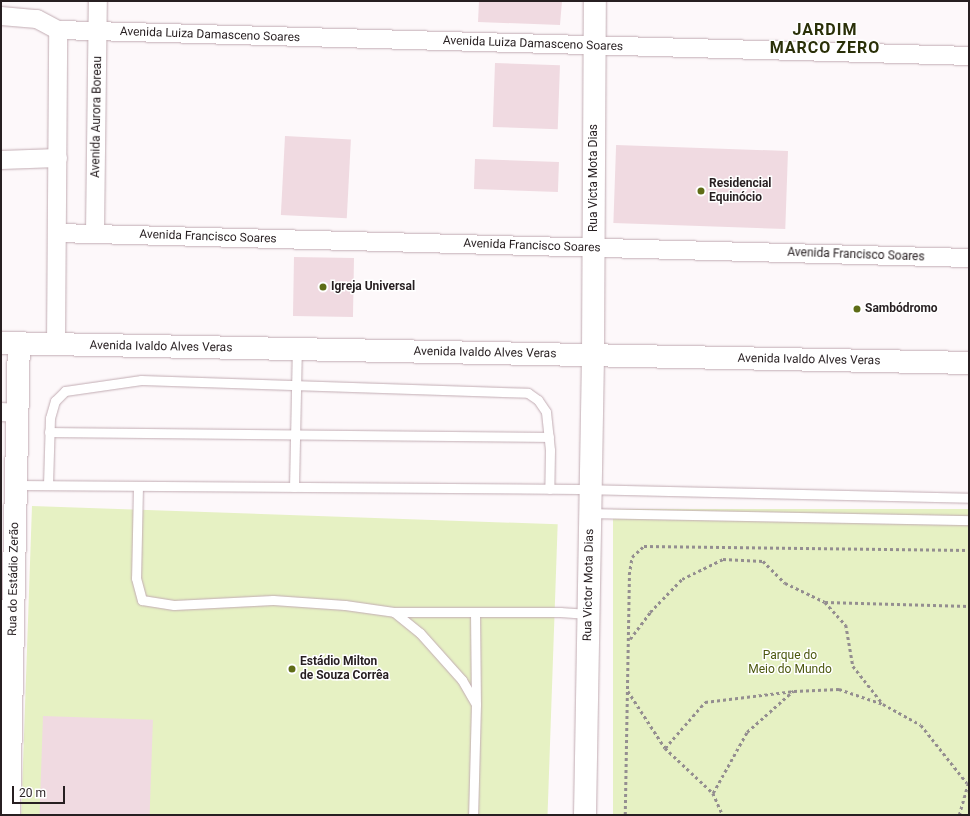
<!DOCTYPE html>
<html>
<head>
<meta charset="utf-8">
<style>
  body { margin:0 }
  #map { position:relative; width:970px; height:816px; overflow:hidden; background:#fdf8fa; font-family:Roboto,sans-serif }
  div>[style] { position:absolute }
  [style*='--x'] { left:calc(var(--x)*1px); top:calc(var(--y)*1px); width:calc(var(--w)*1px); rotate:calc(var(--a)*1deg) }
  .green>* { inset:0; background:#e6f1c3; transform-origin:0 0 }
  .building>* { inset:0; background:#f0dae1; transform-origin:0 0 }
  .path>* { height:2.5px; margin-top:-1.25px; transform-origin:0; background:repeating-linear-gradient(90deg,#948e90 0 3px,transparent 0 6px) }
  .roads { filter:drop-shadow(0 0 1px #c2acb3) drop-shadow(0 0 1px #c2acb3) }
  .lane>* { height:9px; margin:-4.5px; padding:0 4.5px; transform-origin:4.5px; border-radius:4.5px; background:#fff }
  .street>* { height:18px; margin:-9px; padding:0 9px; transform-origin:9px; border-radius:9px; background:#fff }
  .secondary>* { height:22px; margin:-11px; padding:0 11px; transform-origin:11px; border-radius:11px; background:#fff }
  .dots>* { width:11px; height:11px; translate:-50% -50%; box-sizing:border-box; border:2px solid #fff; border-radius:50% }
  span { translate:-50% -50%; white-space:nowrap; text-align:center; line-height:1.15; -webkit-text-stroke:3px #fff; paint-order:stroke }
  .street-label { font-size:12px; color:#271f21 }
  .poi-label { font-size:12px; color:#271f21; font-weight:700 }
  .left { translate:0 -50%; text-align:left }
  .park-label { font-size:12px; color:#4d580f }
  .district-label { font-size:16px; color:#2a3008; font-weight:700; letter-spacing:1px }
  .frame { position:absolute; inset:0; border:2px solid #271f21; pointer-events:none }
  .scale { position:absolute; left:12px; top:786px; width:53px; height:18px; box-sizing:border-box; border:2px solid #271f21; border-top:0; padding-left:5px; font-size:12px; line-height:14px; white-space:nowrap; color:#271f21; -webkit-text-stroke:3px #fff; paint-order:stroke }
</style>
</head>
<body>
<div id="map">
  <div class="green">
    <i style="left:32px;top:506px;width:526px;height:309px;rotate:2deg"></i>
    <i style="left:969px;top:509px;width:306px;height:356px;rotate:90deg"></i>
  </div>
  <div class="building">
    <i style="clip-path:polygon(479px 1px,562px 1px,560px 25px,478px 22px)"></i>
    <i style="left:495px;top:63px;width:65px;height:64px;rotate:2deg"></i>
    <i style="left:285px;top:136px;width:66px;height:79px;rotate:3deg"></i>
    <i style="left:788px;top:151px;width:78px;height:172px;rotate:92deg"></i>
    <i style="left:475px;top:159px;width:84px;height:30px;rotate:2deg"></i>
    <i style="left:294px;top:257px;width:60px;height:59px;rotate:1deg"></i>
    <i style="left:43px;top:716px;width:110px;height:99px;rotate:2deg"></i>
  </div>
  <div class="path">
    <i style="--x:825;--y:602;--w:31;--a:48"></i>
    <i style="--x:846;--y:625;--w:42;--a:80.3"></i>
    <i style="--x:853;--y:666;--w:48;--a:51.7"></i>
    <i style="--x:630;--y:639;--w:34;--a:-53"></i>
    <i style="--x:650;--y:612;--w:46;--a:-45.9"></i>
    <i style="--x:682;--y:579;--w:46;--a:-26"></i>
    <i style="--x:723;--y:559;--w:40;--a:2.9"></i>
    <i style="--x:763;--y:561;--w:31;--a:45"></i>
    <i style="--x:785;--y:583;--w:44;--a:25.4"></i>
    <i style="--x:825;--y:602;--w:144;--a:1.6"></i>
    <i style="--x:628;--y:691;--w:68;--a:57"></i>
    <i style="--x:665;--y:748;--w:66;--a:43.2"></i>
    <i style="--x:713;--y:793;--w:24;--a:66"></i>
    <i style="--x:665;--y:748;--w:61;--a:-49"></i>
    <i style="--x:705;--y:702;--w:90;--a:-7"></i>
    <i style="--x:794;--y:691;--w:45;--a:-2.5"></i>
    <i style="--x:839;--y:689;--w:46;--a:18.8"></i>
    <i style="--x:883;--y:704;--w:43;--a:28.9"></i>
    <i style="--x:921;--y:725;--w:74;--a:51.6"></i>
    <i style="--x:713;--y:793;--w:70;--a:-60.9"></i>
    <i style="--x:747;--y:732;--w:62;--a:-41.7"></i>
    <i style="--x:625;--y:815;--w:240;--a:-89"></i>
    <i style="--x:629;--y:575;--w:18;--a:-81"></i>
    <i style="--x:632;--y:557;--w:16;--a:-43"></i>
    <i style="--x:644;--y:546;--w:325;--a:0.7"></i>
    <i style="--x:959;--y:815;--w:35;--a:-74"></i>
  </div>
  <div class="roads">
    <div class="lane">
      <i style="--x:49;--y:432;--w:500;--a:0.57"></i>
      <i style="--x:16;--y:485;--w:564;--a:0.41"></i>
      <i style="--x:580;--y:489;--w:389;--a:1.3"></i>
      <i style="--x:48;--y:485;--w:67;--a:-88.3"></i>
      <i style="--x:50;--y:418;--w:18;--a:-74"></i>
      <i style="--x:55;--y:401;--w:14;--a:-45"></i>
      <i style="--x:65;--y:391;--w:77;--a:-8.2"></i>
      <i style="--x:141;--y:380;--w:387;--a:1.9"></i>
      <i style="--x:528;--y:393;--w:12;--a:35"></i>
      <i style="--x:538;--y:400;--w:14;--a:56"></i>
      <i style="--x:546;--y:412;--w:38;--a:84"></i>
      <i style="--x:550;--y:450;--w:39;--a:91"></i>
      <i style="--x:138;--y:486;--w:92;--a:91.2"></i>
      <i style="--x:136;--y:578;--w:23;--a:75"></i>
      <i style="--x:142;--y:600;--w:32;--a:9"></i>
      <i style="--x:174;--y:605;--w:99;--a:-2.9"></i>
      <i style="--x:273;--y:600;--w:72;--a:4"></i>
      <i style="--x:345;--y:605;--w:49;--a:8.1"></i>
      <i style="--x:394;--y:612;--w:33;--a:39"></i>
      <i style="--x:420;--y:633;--w:63;--a:48.2"></i>
      <i style="--x:462;--y:680;--w:28;--a:60"></i>
      <i style="--x:476;--y:704;--w:111;--a:91.5"></i>
      <i style="--x:294;--y:487;--w:138;--a:-88.8"></i>
      <i style="--x:590;--y:513;--w:379;--a:1.1"></i>
      <i style="--x:394;--y:612;--w:166;--a:0"></i>
      <i style="--x:560;--y:612;--w:28;--a:4"></i>
      <i style="--x:475;--y:612;--w:91;--a:89.4"></i>
    </div>
    <div class="street">
      <i style="--x:1;--y:16;--w:36;--a:5"></i>
      <i style="--x:37;--y:19;--w:24;--a:28"></i>
      <i style="--x:58;--y:30;--w:911;--a:1.63"></i>
      <i style="--x:1;--y:160;--w:57;--a:-2"></i>
      <i style="--x:57;--y:233;--w:912;--a:1.57"></i>
      <i style="--x:95;--y:233;--w:232;--a:-89.3"></i>
      <i style="--x:56;--y:345;--w:315;--a:-89.6"></i>
      <i style="--x:1;--y:412;--w:17;--a:3"></i>
    </div>
    <div class="secondary">
      <i style="--x:1;--y:343;--w:968;--a:1.18"></i>
      <i style="--x:9;--y:815;--w:471;--a:-88.8"></i>
      <i style="--x:585;--y:815;--w:460;--a:-89"></i>
      <i style="--x:593;--y:355;--w:354;--a:-89.7"></i>
    </div>
  </div>
  <div class="dots">
    <i style="left:701px;top:191px;background:#5e6c16"></i>
    <i style="left:323px;top:287px;background:#5e6c16"></i>
    <i style="left:857px;top:309px;background:#5e6c16"></i>
    <i style="left:292px;top:669px;background:#5e6c16"></i>
  </div>
  <div class="street-label">
    <span style="left:210px;top:35px;rotate:2deg">Avenida Luiza Damasceno Soares</span>
    <span style="left:533px;top:44px;rotate:2deg">Avenida Luiza Damasceno Soares</span>
    <span style="left:97px;top:117px;rotate:-89deg">Avenida Aurora Boreau</span>
    <span style="left:594px;top:178px;rotate:-90deg">Rua Victa Mota Dias</span>
    <span style="left:208px;top:237px;rotate:2deg">Avenida Francisco Soares</span>
    <span style="left:532px;top:246px;rotate:2deg">Avenida Francisco Soares</span>
    <span style="left:856px;top:255px;rotate:2deg">Avenida Francisco Soares</span>
    <span style="left:161px;top:347px;rotate:1deg">Avenida Ivaldo Alves Veras</span>
    <span style="left:485px;top:353px;rotate:1deg">Avenida Ivaldo Alves Veras</span>
    <span style="left:809px;top:360px;rotate:1deg">Avenida Ivaldo Alves Veras</span>
    <span style="left:14px;top:579px;rotate:-89deg">Rua do Estádio Zerão</span>
    <span style="left:589px;top:585px;rotate:-89deg">Rua Victor Mota Dias</span>
  </div>
  <div class="poi-label">
    <span class="left" style="left:709px;top:191px">Residencial<br>Equinócio</span>
    <span class="left" style="left:331px;top:287px">Igreja Universal</span>
    <span class="left" style="left:865px;top:309px">Sambódromo</span>
    <span class="left" style="left:300px;top:669px">Estádio Milton<br>de Souza Corrêa</span>
  </div>
  <div class="park-label">
    <span style="left:790px;top:663px">Parque do<br>Meio do Mundo</span>
  </div>
  <div class="district-label">
    <span style="left:825px;top:39px">JARDIM<br>MARCO ZERO</span>
  </div>
  <div class="frame"></div>
  <div class="scale">20 m</div>
</div>
</body>
</html>
